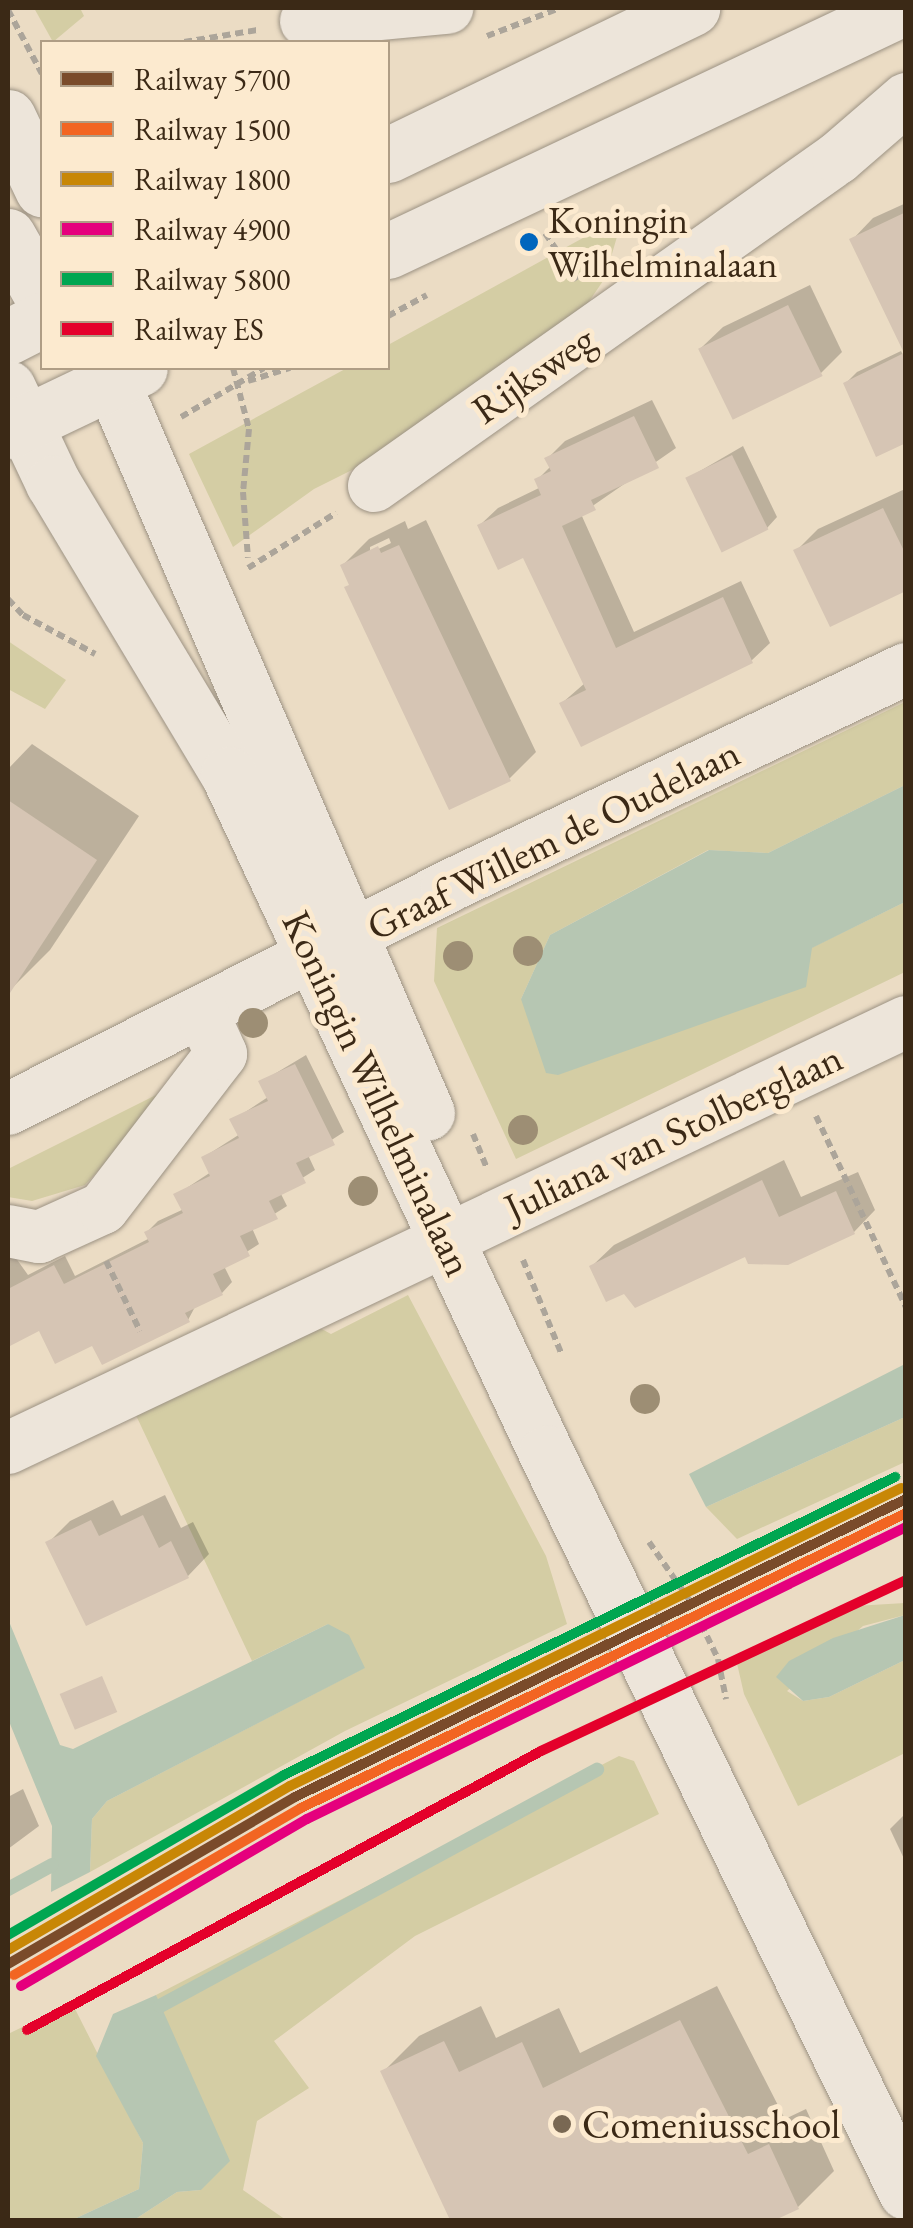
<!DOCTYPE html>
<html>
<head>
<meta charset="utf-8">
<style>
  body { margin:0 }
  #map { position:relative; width:913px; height:2228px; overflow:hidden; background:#ebdcc4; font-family:"EB Garamond",serif }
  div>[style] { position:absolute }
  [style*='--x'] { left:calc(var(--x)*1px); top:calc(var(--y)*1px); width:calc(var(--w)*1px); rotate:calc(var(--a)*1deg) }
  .green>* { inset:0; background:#d4cda4 }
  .water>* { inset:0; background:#b6c6b2 }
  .shadow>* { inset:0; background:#0003 }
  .stream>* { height:14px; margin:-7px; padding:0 7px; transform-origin:7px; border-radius:7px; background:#b6c6b2 }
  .building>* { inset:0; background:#d6c5b4; transform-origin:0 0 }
  .path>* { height:6px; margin-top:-3px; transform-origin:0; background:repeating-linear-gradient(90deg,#aca59a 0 8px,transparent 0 13px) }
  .roads { filter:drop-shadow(0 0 2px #9c9283) drop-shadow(0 0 2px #9c9283) }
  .street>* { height:52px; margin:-26px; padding:0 26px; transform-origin:26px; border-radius:26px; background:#ede5da }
  .secondary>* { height:55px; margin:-27.5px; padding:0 27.5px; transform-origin:27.5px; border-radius:27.5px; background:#ede5da }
  .rail-1>* { height:10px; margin:-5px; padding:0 5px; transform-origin:5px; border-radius:5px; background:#7a4b2a }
  .rail-2>* { height:10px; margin:-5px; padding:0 5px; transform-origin:5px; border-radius:5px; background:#f26522 }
  .rail-3>* { height:10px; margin:-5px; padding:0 5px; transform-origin:5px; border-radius:5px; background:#c88706 }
  .rail-4>* { height:10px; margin:-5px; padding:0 5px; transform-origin:5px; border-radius:5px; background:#e5007d }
  .rail-5>* { height:10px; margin:-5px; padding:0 5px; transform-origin:5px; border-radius:5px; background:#00a651 }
  .rail-6>* { height:10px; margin:-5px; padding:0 5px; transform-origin:5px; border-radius:5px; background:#e4002b }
  .trees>* { width:30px; height:30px; margin:-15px; border-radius:50%; background:#9d8e74 }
  .dots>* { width:28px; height:28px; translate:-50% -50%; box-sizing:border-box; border:5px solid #fceacf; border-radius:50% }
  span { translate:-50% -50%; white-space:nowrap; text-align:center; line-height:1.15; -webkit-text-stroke:10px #fceacf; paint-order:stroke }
  .bus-label { font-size:38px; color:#3b2916 }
  .left { translate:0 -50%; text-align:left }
  .street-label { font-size:40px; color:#3b2916 }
  .poi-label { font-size:40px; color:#3b2916 }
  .frame { position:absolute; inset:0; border:10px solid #3b2916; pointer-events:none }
  .legend { position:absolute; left:40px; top:40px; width:350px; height:330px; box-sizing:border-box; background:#fceacf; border:2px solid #af9d85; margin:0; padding:12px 18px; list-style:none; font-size:30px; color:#3b2916 }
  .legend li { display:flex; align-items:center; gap:20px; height:50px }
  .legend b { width:50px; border:2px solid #af9d85 }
</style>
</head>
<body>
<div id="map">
  <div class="green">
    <i style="clip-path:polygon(34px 8px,80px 8px,84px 16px,53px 42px)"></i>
    <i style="clip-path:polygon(623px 216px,605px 278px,569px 331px,410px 441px,314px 489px,233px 547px,189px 454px,347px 368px,388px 368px,388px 345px)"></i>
    <i style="clip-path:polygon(8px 641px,66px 680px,45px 709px,8px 689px)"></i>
    <i style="clip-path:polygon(905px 702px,905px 785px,768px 853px,708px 850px,550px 935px,521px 999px,811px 948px,905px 902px,905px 972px,516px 1159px,434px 981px,437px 928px)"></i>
    <i style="clip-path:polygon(178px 1084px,85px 1185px,32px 1201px,8px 1197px,8px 1169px)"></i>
    <i style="clip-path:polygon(408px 1295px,546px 1556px,567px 1624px,345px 1731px,90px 1872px,92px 1819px,107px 1801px,364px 1668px,328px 1624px,252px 1661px,133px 1409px,305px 1320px,331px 1334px)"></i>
    <i style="clip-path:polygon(905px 1417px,905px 1462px,737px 1539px,706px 1507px)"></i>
    <i style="clip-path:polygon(905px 1603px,905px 1615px,863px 1626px,787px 1691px,803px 1701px,829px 1697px,905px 1660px,905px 1753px,798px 1806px,744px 1694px,736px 1659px,855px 1606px)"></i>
    <i style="clip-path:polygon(619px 1756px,634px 1761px,659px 1814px,415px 1936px,274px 2041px,309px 2088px,257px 2121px,243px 2190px,286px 2220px,134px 2220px,177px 2192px,201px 2190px,156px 1995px)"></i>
    <i style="clip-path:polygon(72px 2003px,143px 2143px,139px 2189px,72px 2220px,8px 2220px,8px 2034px)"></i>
  </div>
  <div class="water">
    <i style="clip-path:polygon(905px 785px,905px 902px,812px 948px,806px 987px,558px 1075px,546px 1073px,521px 999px,550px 935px,709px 850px,768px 853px)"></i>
    <i style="clip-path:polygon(905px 1364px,905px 1417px,706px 1507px,689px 1474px)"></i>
    <i style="clip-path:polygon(905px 1615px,905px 1660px,829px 1697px,803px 1701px,776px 1677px,789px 1661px,833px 1638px)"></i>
    <i style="clip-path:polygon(8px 1619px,60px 1745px,73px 1749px,328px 1624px,349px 1635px,365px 1668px,107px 1801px,92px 1819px,90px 1872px,51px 1892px,52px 1826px,8px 1719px)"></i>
    <i style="clip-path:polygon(156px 1995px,230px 2161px,201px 2190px,177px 2192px,134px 2220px,72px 2220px,139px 2189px,143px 2143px,96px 2056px,113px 2014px)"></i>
  </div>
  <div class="shadow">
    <i style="clip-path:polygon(906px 203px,906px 275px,852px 240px,873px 218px)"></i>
    <i style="clip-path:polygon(810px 285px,842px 352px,820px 374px,701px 348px,723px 327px)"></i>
    <i style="clip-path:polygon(901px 351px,906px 361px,846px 383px,857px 372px)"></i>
    <i style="clip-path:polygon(652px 400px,676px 448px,581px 514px,634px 632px,741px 581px,770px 643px,752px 660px,583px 744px,562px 703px,585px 683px,524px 555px,480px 525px,498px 508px,541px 487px,537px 480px,551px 466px,547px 459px,565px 441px)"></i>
    <i style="clip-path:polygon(743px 446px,777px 517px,767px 528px,688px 478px)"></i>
    <i style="clip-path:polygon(905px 489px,906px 588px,796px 551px,818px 529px)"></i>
    <i style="clip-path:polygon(evenodd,426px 520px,536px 752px,510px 778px,450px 807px,343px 565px,369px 539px,405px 521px,408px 529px,426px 520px,389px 538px,391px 543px,370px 553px,370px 547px,389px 538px)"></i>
    <i style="clip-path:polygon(32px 744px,139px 816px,50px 950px,8px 992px,8px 769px)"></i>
    <i style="clip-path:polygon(306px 1055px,344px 1132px,308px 1155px,315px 1170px,280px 1192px,287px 1206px,252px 1228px,259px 1244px,224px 1266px,232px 1282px,222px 1293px,196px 1305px,188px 1320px,93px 1342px,40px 1328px,8px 1344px,8px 1247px,28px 1275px,65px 1256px,75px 1276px,150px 1238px,147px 1232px,158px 1221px,184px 1209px,176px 1195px,211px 1172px,204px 1157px,240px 1134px,233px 1120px,268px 1097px,261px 1082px)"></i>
    <i style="clip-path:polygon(784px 1160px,801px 1197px,858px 1172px,875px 1210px,854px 1232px,746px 1254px,607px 1299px,592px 1266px,614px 1245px)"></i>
    <i style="clip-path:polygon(165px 1495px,181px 1528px,193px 1522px,209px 1554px,188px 1576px,87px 1623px,48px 1543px,70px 1521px,113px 1500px,121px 1516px)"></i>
    <i style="clip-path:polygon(23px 1789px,39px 1826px,8px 1849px,8px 1797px)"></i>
    <i style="clip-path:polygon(906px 1813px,906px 1863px,890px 1829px)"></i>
    <i style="clip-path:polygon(717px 1986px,785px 2119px,806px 2109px,834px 2171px,798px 2207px,769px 2220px,452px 2220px,383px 2072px,419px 2036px,481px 2006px,496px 2038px,559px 2008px,580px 2053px)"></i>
  </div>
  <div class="stream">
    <i style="--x:8;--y:1889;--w:50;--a:-28.6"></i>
    <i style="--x:160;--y:2006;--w:497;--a:-28.4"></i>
  </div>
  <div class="building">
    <i style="clip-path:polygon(906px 212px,906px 443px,876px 457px,843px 383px,904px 353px,849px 239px)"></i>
    <i style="left:788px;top:305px;width:79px;height:100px;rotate:64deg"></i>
    <i style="clip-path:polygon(634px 416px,659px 468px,591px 500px,596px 510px,562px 526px,616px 648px,723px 597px,753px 663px,581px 747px,559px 703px,586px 690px,523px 558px,498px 570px,477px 525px,541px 495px,534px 479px,551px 471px,544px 458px)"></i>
    <i style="left:732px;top:455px;width:83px;height:52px;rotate:64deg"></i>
    <i style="clip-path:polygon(883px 508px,906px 555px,906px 591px,830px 627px,793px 550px)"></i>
    <i style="clip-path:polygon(399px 545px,511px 781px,449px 810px,344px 587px,349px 585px,340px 565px,378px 546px,381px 553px)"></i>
    <i style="clip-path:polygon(8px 800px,97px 860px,8px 996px)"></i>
    <i style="clip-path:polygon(295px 1064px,335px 1145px,296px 1163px,306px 1183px,269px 1201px,278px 1219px,240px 1236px,250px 1256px,213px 1274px,223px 1295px,185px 1313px,190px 1322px,102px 1365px,92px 1346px,55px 1364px,39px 1331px,8px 1347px,8px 1289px,54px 1265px,64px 1284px,149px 1242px,144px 1232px,183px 1213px,173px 1194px,210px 1176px,201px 1157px,239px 1138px,229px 1119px,268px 1101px,258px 1081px)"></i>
    <i style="clip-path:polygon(762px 1180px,779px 1217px,836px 1191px,855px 1234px,788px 1265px,748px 1264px,745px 1257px,635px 1308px,624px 1294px,606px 1302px,589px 1266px)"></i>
    <i style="clip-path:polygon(143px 1515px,159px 1548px,171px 1541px,189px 1578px,86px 1626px,45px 1542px,91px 1520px,99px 1536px)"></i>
    <i style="left:102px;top:1676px;width:39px;height:46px;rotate:67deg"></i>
    <i style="clip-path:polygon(680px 2020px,748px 2154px,769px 2144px,799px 2209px,775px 2220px,450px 2220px,380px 2071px,444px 2041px,459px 2072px,522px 2042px,543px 2088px)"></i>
  </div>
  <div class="path">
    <i style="--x:8;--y:10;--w:72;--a:62"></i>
    <i style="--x:487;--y:36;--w:78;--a:-21"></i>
    <i style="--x:184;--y:42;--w:74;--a:-9.3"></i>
    <i style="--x:545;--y:233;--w:57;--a:55.8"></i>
    <i style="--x:388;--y:316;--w:44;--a:-28.3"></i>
    <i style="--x:233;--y:368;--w:63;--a:75.3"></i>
    <i style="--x:249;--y:429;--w:63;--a:95.4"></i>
    <i style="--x:243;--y:492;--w:66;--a:85.7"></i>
    <i style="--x:248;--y:381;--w:44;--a:-17.2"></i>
    <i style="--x:181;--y:417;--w:96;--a:-30.6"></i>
    <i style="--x:248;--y:568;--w:104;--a:-32"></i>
    <i style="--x:8;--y:599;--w:22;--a:47"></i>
    <i style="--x:23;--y:615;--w:82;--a:28.4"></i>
    <i style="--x:816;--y:1116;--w:211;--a:64.8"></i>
    <i style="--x:473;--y:1134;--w:38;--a:68"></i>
    <i style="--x:523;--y:1260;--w:103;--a:67.7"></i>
    <i style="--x:106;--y:1261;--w:78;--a:64.1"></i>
    <i style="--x:649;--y:1542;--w:72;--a:55.2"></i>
    <i style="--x:690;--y:1601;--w:64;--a:64.2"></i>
    <i style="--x:718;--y:1659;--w:41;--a:78.7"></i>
  </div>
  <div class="roads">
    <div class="street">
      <i style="--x:306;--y:21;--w:142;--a:-5.3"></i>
      <i style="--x:374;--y:486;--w:568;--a:-35.26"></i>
      <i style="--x:838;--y:158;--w:90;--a:-40.9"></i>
      <i style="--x:8;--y:1109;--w:492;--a:-26.8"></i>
      <i style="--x:447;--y:887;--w:508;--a:-25.41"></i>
      <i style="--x:8;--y:1231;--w:32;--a:11"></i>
      <i style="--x:39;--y:1237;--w:70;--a:-24.4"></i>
      <i style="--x:103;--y:1208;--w:194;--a:-52.5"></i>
      <i style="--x:221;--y:1054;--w:44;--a:-114.2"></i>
      <i style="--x:8;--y:1448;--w:994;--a:-25.38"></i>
    </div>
    <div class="secondary">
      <i style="--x:8;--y:117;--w:80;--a:64.7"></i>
      <i style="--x:388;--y:155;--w:338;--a:-25.8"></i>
      <i style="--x:8;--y:236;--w:69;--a:60.5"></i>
      <i style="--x:388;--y:251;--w:569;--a:-25.26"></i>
      <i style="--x:8;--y:337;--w:38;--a:-27"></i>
      <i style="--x:106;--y:368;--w:811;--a:66.69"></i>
      <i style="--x:8;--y:388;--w:105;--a:64.7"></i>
      <i style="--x:53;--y:483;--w:340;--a:59"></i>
      <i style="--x:228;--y:774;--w:750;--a:64.9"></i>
      <i style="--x:546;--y:1453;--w:822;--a:64.03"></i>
      <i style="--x:8;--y:431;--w:146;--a:-25.5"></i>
    </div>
  </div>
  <div class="rail-1">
    <i style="--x:8;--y:1964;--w:332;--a:-30.2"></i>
    <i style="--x:295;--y:1797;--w:680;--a:-26"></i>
  </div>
  <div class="rail-2">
    <i style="--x:14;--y:1975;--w:332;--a:-30.2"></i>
    <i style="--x:301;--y:1808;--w:673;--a:-25.99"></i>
  </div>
  <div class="rail-3">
    <i style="--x:8;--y:1950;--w:326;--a:-30.2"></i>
    <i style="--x:290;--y:1786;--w:680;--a:-26"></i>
  </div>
  <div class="rail-4">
    <i style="--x:21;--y:1986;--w:331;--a:-30.3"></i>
    <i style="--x:307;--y:1819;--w:666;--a:-25.99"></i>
  </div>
  <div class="rail-5">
    <i style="--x:8;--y:1935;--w:319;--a:-30.1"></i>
    <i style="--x:284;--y:1775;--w:680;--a:-26"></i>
  </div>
  <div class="rail-6">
    <i style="--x:27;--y:2030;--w:585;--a:-28.49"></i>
    <i style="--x:541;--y:1751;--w:403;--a:-25.1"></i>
  </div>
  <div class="trees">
    <i style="left:528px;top:951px"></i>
    <i style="left:458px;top:956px"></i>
    <i style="left:253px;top:1023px"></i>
    <i style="left:523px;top:1130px"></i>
    <i style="left:363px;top:1191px"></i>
    <i style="left:645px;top:1399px"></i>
  </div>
  <div class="dots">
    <i style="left:529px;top:242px;background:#0065bd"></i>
    <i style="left:562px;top:2124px;background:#796853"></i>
  </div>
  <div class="bus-label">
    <span class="left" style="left:548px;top:242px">Koningin<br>Wilhelminalaan</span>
  </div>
  <div class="street-label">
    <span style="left:533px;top:374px;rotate:-35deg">Rijksweg</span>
    <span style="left:553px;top:839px;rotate:-26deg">Graaf Willem de Oudelaan</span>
    <span style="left:378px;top:1093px;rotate:65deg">Koningin Wilhelminalaan</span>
    <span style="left:673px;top:1132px;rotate:-25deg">Juliana van Stolberglaan</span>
  </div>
  <div class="poi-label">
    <span class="left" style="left:582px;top:2124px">Comeniusschool</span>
  </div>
  <div class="frame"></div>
  <ul class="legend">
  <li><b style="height:12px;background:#7a4b2a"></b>Railway 5700</li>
  <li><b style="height:12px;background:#f26522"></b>Railway 1500</li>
  <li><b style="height:12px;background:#c88706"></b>Railway 1800</li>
  <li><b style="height:12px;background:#e5007d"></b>Railway 4900</li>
  <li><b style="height:12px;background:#00a651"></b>Railway 5800</li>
  <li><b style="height:12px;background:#e4002b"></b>Railway ES</li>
  </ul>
</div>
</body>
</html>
